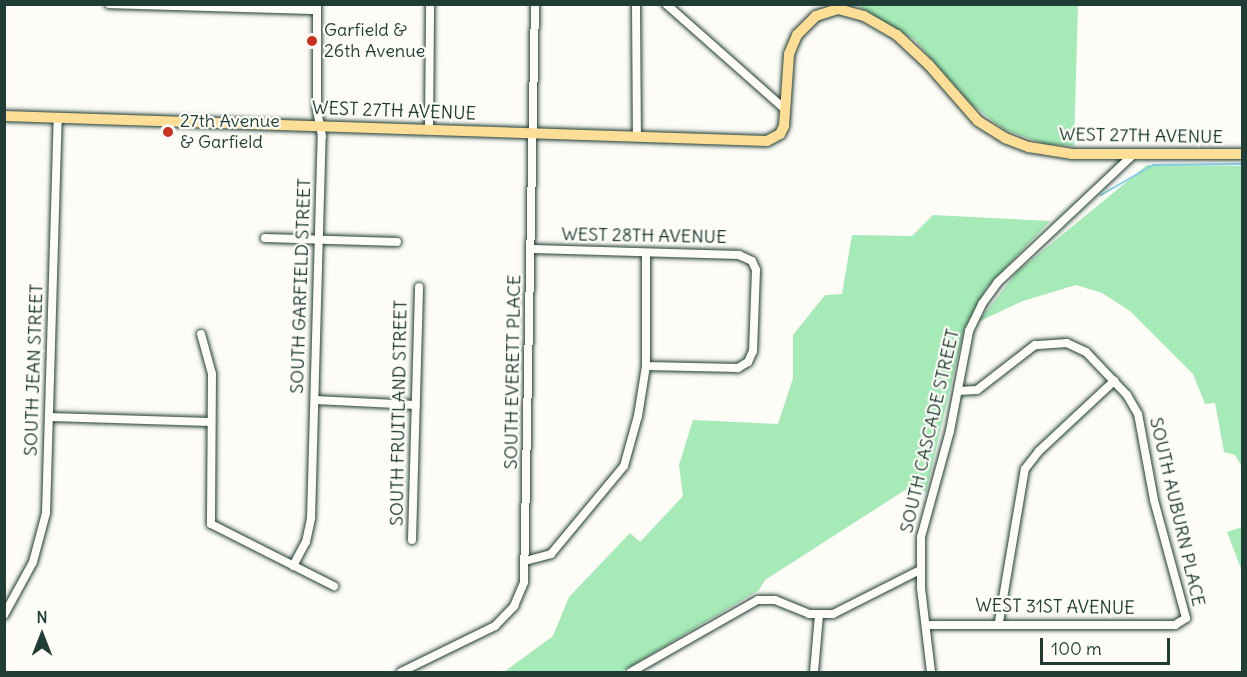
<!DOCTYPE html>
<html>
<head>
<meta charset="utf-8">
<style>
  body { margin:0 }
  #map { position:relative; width:1247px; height:677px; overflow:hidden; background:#fdfcf7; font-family:Delius,sans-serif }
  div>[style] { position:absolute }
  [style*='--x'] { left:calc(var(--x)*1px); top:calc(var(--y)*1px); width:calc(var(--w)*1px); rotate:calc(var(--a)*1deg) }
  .green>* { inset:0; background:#a6ebb7 }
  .stream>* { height:2px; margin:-1px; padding:0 1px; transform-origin:1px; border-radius:1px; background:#84cee5 }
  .roads { filter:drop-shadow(0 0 2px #1f3d34) drop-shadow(0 0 2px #1f3d34) }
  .minor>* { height:8px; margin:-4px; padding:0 4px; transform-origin:4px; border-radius:4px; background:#fdfcf7 }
  .major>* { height:10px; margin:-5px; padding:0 5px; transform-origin:5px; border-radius:5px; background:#fdde96 }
  .dots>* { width:16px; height:16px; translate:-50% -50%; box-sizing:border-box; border:3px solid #fdfcf7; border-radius:50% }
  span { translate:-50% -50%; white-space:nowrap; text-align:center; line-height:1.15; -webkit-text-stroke:4.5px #fdfcf7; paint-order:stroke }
  .poi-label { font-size:18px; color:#1f3d34 }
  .left { translate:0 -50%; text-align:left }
  .street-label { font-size:18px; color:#1f3d34 }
  .frame { position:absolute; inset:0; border:6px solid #1f3d34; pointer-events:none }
  .north { position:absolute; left:12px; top:605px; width:60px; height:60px; -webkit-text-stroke:4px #fdfcf7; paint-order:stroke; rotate:0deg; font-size:16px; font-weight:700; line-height:24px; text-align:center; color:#1f3d34 }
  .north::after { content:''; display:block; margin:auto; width:21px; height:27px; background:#1f3d34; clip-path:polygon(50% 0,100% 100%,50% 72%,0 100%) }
  .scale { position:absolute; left:1040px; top:638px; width:130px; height:27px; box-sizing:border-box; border:3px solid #1f3d34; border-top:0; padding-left:8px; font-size:18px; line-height:21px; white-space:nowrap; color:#1f3d34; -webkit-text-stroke:4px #fdfcf7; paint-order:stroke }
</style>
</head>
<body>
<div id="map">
  <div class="green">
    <i style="clip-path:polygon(857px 5px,1078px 5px,1074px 146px,1045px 144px,1005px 130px,972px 105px,915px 40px)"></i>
    <i style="clip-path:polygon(1147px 165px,1242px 166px,1242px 467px,1235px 455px,1224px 452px,1215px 403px,1205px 404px,1193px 374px,1130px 311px,1102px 293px,1076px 285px,1023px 301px,978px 322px,1017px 272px)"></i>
    <i style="clip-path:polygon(933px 215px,1050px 221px,987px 287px,964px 329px,926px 492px,913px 485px,765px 580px,759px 590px,621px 672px,504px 672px,553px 636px,569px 597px,630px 533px,640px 542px,683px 496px,679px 465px,693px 420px,778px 424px,793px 378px,793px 335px,825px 295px,842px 294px,852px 235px,912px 236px)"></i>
    <i style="clip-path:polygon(1242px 527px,1242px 571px,1227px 532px)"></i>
  </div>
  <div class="stream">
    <i style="--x:1101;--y:195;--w:60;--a:-30"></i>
    <i style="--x:1153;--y:165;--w:89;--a:-0.6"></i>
  </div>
  <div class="roads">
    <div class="minor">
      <i style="--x:109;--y:4;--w:208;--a:1.7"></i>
      <i style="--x:636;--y:4;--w:133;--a:89.6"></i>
      <i style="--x:666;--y:4;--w:160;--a:41.5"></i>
      <i style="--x:429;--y:129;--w:125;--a:-89.5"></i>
      <i style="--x:265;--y:238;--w:132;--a:1.7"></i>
      <i style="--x:533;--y:249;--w:206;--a:1.7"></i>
      <i style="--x:739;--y:255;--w:14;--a:25"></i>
      <i style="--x:752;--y:261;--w:10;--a:66"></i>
      <i style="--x:756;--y:270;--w:81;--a:92.1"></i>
      <i style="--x:753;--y:351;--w:12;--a:114"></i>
      <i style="--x:748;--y:362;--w:12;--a:149"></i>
      <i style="--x:738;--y:368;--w:92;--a:-178.8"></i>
      <i style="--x:201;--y:334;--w:41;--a:74.6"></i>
      <i style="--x:212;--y:374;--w:150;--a:90.4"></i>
      <i style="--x:211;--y:524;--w:138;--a:26.8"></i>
      <i style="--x:315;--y:400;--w:101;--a:2.8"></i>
      <i style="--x:50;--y:417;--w:160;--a:1.8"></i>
      <i style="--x:412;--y:540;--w:253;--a:-88.4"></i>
      <i style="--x:525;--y:561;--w:27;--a:-15"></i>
      <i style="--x:551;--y:554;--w:114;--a:-50.3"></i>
      <i style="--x:624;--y:466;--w:52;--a:-74.4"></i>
      <i style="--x:638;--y:416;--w:51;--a:-80.9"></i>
      <i style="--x:646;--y:366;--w:113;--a:-90"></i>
      <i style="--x:293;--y:566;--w:27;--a:-62"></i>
      <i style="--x:306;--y:542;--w:25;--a:-78"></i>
      <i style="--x:311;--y:518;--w:382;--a:-88.4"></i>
      <i style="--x:322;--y:136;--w:26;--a:-101"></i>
      <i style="--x:317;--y:110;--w:106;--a:-90"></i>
      <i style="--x:4;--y:615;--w:60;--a:-61.3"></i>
      <i style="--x:33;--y:562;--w:51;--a:-75.1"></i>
      <i style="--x:46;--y:513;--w:395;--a:-88.3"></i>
      <i style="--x:999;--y:622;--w:155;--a:-80.4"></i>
      <i style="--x:1025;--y:469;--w:23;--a:-52"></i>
      <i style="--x:1039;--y:451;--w:103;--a:-43"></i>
      <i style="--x:926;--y:625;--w:249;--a:0"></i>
      <i style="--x:1175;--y:625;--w:13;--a:-32"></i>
      <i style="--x:1186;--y:618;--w:122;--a:-105.2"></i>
      <i style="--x:1154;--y:500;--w:87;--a:-100.5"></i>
      <i style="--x:1138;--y:414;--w:22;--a:-120"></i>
      <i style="--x:1127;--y:395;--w:59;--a:-133.6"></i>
      <i style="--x:1086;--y:352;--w:21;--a:-155"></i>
      <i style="--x:1067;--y:343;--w:32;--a:176"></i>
      <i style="--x:1035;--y:345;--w:73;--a:142.2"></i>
      <i style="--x:977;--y:390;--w:19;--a:177"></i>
      <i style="--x:401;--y:672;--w:105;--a:-26.1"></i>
      <i style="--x:495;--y:626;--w:28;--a:-46"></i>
      <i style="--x:514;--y:606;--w:26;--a:-67"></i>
      <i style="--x:524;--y:582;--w:578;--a:-88.91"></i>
      <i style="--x:631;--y:672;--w:146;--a:-29.6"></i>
      <i style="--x:758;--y:600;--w:17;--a:0"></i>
      <i style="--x:775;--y:600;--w:37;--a:22"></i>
      <i style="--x:809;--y:614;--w:24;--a:0"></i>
      <i style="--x:833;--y:614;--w:97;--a:-26.8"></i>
      <i style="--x:814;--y:672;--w:57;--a:-85"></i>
      <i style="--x:931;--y:672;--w:85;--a:-96.8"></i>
      <i style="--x:921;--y:588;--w:51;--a:-90"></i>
      <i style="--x:921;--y:537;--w:110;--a:-74.7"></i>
      <i style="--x:950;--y:431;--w:102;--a:-79.2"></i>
      <i style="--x:969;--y:331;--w:30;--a:-64"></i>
      <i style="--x:982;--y:304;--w:27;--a:-54"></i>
      <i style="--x:998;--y:282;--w:185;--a:-43.3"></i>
    </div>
    <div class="major">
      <i style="--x:4;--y:116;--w:763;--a:1.88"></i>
      <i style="--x:767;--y:141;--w:15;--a:-28"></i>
      <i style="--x:780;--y:134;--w:9;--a:-63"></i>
      <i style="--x:784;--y:126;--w:72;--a:-86"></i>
      <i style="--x:789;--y:54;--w:21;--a:-67"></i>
      <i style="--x:797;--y:35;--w:27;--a:-45"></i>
      <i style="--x:816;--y:16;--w:23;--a:-18"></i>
      <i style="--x:838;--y:9;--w:27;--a:15"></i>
      <i style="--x:864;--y:16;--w:38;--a:30"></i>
      <i style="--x:897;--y:35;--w:44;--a:43.2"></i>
      <i style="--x:929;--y:65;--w:74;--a:48.8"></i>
      <i style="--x:978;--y:121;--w:32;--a:32"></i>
      <i style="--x:1005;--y:138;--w:26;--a:21"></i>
      <i style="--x:1029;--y:147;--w:44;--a:9.2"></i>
      <i style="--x:1072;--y:154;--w:170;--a:0"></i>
    </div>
  </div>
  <div class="dots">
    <i style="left:312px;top:41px;background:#c8321e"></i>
    <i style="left:168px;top:132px;background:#c8321e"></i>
  </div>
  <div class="poi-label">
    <span class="left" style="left:324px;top:41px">Garfield &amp;<br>26th Avenue</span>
    <span class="left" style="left:180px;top:132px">27th Avenue<br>&amp; Garfield</span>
  </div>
  <div class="street-label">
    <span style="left:394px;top:111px;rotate:2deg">WEST 27TH AVENUE</span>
    <span style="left:1141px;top:136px;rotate:1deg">WEST 27TH AVENUE</span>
    <span style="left:644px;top:236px;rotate:1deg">WEST 28TH AVENUE</span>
    <span style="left:301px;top:286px;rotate:-88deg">SOUTH GARFIELD STREET</span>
    <span style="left:34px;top:370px;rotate:-88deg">SOUTH JEAN STREET</span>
    <span style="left:513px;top:372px;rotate:-89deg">SOUTH EVERETT PLACE</span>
    <span style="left:399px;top:413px;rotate:-89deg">SOUTH FRUITLAND STREET</span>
    <span style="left:930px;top:431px;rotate:-77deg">SOUTH CASCADE STREET</span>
    <span style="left:1177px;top:512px;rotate:77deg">SOUTH AUBURN PLACE</span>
    <span style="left:1055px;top:607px;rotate:1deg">WEST 31ST AVENUE</span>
  </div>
  <div class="frame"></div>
  <div class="north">N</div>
  <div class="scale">100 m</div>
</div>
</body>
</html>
